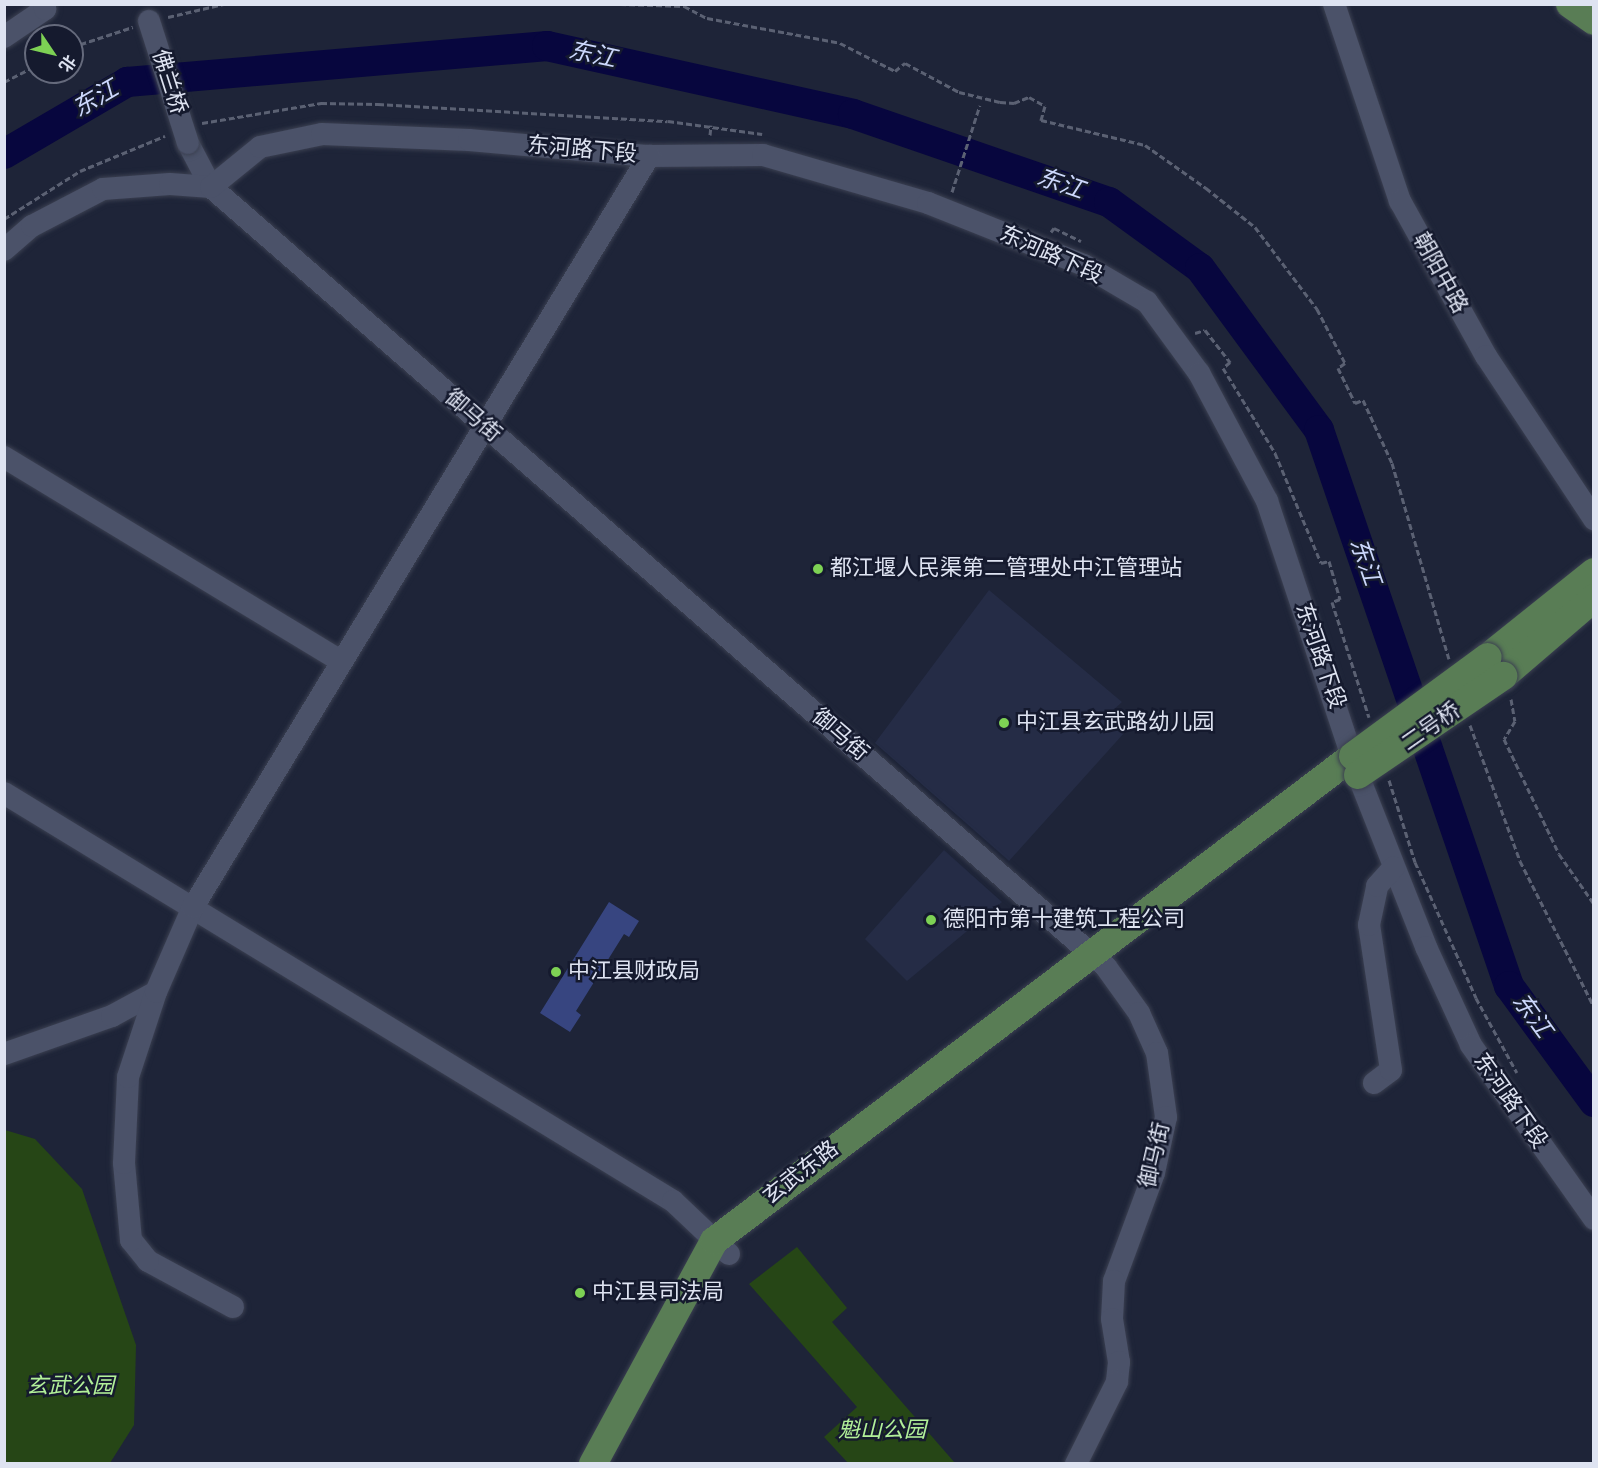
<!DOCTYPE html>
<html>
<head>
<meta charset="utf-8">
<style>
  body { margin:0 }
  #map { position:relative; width:1598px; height:1468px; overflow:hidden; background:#1e2438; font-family:Spectral,"Noto Sans SC",serif }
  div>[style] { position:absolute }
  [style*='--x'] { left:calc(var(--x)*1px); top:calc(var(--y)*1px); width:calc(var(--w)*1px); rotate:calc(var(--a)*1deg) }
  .built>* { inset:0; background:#252c46 }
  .green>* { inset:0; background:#264616 }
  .river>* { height:30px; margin:-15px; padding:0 15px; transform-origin:15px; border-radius:15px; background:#07063e }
  .building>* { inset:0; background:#374580 }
  .path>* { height:3px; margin-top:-1.5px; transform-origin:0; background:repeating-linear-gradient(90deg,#5b6173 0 6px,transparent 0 9px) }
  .roads { filter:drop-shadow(0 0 2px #3b4051) drop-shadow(0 0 2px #3b4051) }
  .minor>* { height:22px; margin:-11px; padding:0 11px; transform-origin:11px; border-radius:11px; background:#4b5269 }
  .major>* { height:28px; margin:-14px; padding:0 14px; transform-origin:14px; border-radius:14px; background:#597d55 }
  .bridges { filter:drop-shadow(0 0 2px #3b4051) drop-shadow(0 0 2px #3b4051) }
  .minor-bridge>* { height:22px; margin:-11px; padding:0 11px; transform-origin:11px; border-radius:11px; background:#4b5269 }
  .major-bridge>* { height:28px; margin:-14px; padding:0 14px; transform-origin:14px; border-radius:14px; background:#597d55 }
  .dots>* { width:16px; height:16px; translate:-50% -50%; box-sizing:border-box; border:3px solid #151a2e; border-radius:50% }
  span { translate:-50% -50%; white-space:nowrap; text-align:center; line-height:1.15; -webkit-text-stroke:5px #151a2e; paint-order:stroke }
  .street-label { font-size:22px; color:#dee3f1 }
  .poi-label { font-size:22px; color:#dee3f1 }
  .left { translate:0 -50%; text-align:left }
  .park-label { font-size:22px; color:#b2f099; font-style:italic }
  .water-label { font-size:24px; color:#ccd8fc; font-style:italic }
  .frame { position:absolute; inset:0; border:6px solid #dee3f1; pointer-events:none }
  .north { position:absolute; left:24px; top:24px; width:60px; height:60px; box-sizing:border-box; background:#151a2e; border:2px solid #656a7c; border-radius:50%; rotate:125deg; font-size:16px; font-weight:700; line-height:24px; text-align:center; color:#dee3f1 }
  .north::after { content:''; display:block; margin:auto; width:21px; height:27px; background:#7dd154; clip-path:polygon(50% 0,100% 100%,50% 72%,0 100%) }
</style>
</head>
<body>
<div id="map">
  <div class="built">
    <i style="clip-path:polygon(989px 590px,1122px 702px,1110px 713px,1125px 732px,1009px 861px,875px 743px)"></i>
    <i style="clip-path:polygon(944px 850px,1002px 902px,907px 981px,865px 939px)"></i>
  </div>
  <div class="green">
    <i style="clip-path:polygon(5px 1130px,35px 1139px,82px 1189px,136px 1345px,134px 1425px,110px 1463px,5px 1463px)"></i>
    <i style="clip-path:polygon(797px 1247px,847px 1308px,832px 1322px,955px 1463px,848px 1463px,824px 1437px,857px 1407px,749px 1284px)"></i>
  </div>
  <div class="river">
    <i style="--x:4;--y:154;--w:143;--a:-30.3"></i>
    <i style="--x:127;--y:82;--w:422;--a:-4.9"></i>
    <i style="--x:547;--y:46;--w:313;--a:12.5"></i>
    <i style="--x:853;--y:114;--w:271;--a:19"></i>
    <i style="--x:1109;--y:202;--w:112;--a:36"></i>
    <i style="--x:1200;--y:268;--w:201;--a:53.7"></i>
    <i style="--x:1319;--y:430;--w:588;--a:71.13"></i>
    <i style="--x:1509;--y:986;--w:144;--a:53.8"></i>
  </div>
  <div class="building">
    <i style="clip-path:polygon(609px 902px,639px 921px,629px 937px,624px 934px,576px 1011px,581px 1015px,570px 1032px,540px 1013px)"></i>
  </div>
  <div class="path">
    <i style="--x:620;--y:4;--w:64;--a:1.8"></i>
    <i style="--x:684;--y:6;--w:26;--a:28"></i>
    <i style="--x:707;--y:18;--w:135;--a:10.6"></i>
    <i style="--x:840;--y:43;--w:62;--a:27"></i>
    <i style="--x:895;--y:71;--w:13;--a:-39"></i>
    <i style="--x:905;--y:63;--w:61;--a:28.2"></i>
    <i style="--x:959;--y:92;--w:42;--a:13.7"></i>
    <i style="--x:1000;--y:102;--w:14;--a:4"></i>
    <i style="--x:1014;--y:103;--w:16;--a:-22"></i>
    <i style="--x:1029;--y:97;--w:18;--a:29"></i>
    <i style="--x:1045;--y:106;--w:15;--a:106"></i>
    <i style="--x:1041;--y:120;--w:107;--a:13.5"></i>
    <i style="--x:1145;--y:145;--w:75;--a:35.2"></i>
    <i style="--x:1206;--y:188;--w:63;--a:38.5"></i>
    <i style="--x:1255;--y:227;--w:103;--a:52.9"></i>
    <i style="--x:1317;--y:309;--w:61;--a:62.6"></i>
    <i style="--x:1345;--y:363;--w:9;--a:144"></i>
    <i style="--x:1338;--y:368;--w:39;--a:64"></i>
    <i style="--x:1355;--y:403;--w:9;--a:-21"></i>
    <i style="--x:1363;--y:400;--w:69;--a:65.3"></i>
    <i style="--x:1392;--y:463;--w:204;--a:73.8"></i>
    <i style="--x:168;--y:17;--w:57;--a:-13.1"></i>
    <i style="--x:72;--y:47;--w:64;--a:-18.2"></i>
    <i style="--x:4;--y:82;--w:36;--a:-27"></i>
    <i style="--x:202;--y:123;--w:121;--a:-9.5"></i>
    <i style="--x:321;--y:103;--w:57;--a:1"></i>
    <i style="--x:378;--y:104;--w:290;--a:3.4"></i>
    <i style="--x:668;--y:121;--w:95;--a:7.9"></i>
    <i style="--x:710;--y:135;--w:10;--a:-84"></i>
    <i style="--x:952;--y:192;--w:91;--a:-72.2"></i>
    <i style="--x:4;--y:219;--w:90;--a:-32.3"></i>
    <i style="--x:80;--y:171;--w:92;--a:-22.4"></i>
    <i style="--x:1051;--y:232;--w:5;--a:-53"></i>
    <i style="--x:1054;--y:228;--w:30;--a:26"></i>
    <i style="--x:1195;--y:333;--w:10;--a:-17"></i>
    <i style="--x:1205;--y:330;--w:41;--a:52"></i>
    <i style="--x:1230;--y:362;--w:9;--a:139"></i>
    <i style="--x:1223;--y:368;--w:100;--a:58.5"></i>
    <i style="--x:1275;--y:453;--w:119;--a:67.3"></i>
    <i style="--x:1321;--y:563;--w:8;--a:-14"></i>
    <i style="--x:1329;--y:561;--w:40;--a:74"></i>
    <i style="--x:1340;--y:599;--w:9;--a:159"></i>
    <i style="--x:1332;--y:602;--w:121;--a:72.2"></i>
    <i style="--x:1511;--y:699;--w:22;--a:80"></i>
    <i style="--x:1515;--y:721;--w:21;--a:121"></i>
    <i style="--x:1504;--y:739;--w:127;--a:64.4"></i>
    <i style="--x:1559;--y:854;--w:61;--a:55"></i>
    <i style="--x:1470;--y:725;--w:145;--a:69.8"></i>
    <i style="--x:1520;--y:861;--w:164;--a:63.1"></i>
    <i style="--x:1389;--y:780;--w:86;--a:72.4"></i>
    <i style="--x:1415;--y:862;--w:149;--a:65.8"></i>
    <i style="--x:1476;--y:998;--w:85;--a:61.3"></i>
  </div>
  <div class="roads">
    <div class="minor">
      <i style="--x:1334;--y:4;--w:208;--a:71.5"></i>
      <i style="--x:1400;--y:201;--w:177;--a:61"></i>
      <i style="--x:1486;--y:356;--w:196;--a:56.5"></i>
      <i style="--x:4;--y:37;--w:50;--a:-34.3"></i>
      <i style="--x:45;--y:9;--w:5;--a:-101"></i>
      <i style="--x:188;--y:143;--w:50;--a:62.4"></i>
      <i style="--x:211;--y:187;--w:1187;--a:41.07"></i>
      <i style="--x:1106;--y:967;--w:57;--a:54.3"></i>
      <i style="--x:1139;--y:1013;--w:44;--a:65.8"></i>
      <i style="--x:1157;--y:1053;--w:65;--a:82"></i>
      <i style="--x:1166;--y:1117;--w:57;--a:102.1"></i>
      <i style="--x:1154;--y:1173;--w:115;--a:110.3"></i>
      <i style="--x:1114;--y:1281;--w:38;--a:93"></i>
      <i style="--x:1112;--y:1319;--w:44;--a:80.8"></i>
      <i style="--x:1119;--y:1362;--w:20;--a:96"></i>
      <i style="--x:1117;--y:1382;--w:92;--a:116.6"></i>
      <i style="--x:4;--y:250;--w:37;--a:-41"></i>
      <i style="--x:32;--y:226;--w:80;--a:-27.5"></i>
      <i style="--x:103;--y:189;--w:67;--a:-4.3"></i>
      <i style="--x:170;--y:184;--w:41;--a:4.2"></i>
      <i style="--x:211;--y:187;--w:63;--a:-39.2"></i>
      <i style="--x:260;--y:147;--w:63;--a:-11.8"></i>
      <i style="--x:322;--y:134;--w:147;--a:2.3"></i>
      <i style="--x:469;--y:140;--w:181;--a:5.1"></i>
      <i style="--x:649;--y:156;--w:114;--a:-0.5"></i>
      <i style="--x:763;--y:155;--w:172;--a:16.2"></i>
      <i style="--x:928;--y:203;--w:168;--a:21.7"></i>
      <i style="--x:1084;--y:265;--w:73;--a:30.4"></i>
      <i style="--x:1147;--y:302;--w:88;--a:53.8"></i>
      <i style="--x:1199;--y:373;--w:145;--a:62"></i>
      <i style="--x:1267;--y:501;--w:289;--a:71.6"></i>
      <i style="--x:1358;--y:775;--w:185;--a:68.4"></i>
      <i style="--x:1426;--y:947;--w:108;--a:65.3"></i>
      <i style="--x:1471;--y:1045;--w:213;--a:54.7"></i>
      <i style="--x:4;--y:457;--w:394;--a:31.2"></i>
      <i style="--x:4;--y:793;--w:784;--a:31.38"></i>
      <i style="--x:673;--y:1201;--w:77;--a:43.4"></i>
      <i style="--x:4;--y:1054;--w:114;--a:-19.4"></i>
      <i style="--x:112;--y:1016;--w:50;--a:-28.6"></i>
      <i style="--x:1374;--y:1083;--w:21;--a:-37"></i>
      <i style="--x:1391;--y:1070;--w:147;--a:-98.6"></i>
      <i style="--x:1369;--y:925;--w:40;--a:-78"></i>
      <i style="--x:1377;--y:886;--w:25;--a:-48"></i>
      <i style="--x:233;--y:1307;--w:97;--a:-151.6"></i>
      <i style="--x:148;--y:1261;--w:27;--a:-129"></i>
      <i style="--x:131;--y:1240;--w:77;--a:-95.2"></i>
      <i style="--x:124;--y:1163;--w:86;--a:-87.3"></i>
      <i style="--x:128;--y:1077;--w:89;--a:-71.8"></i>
      <i style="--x:156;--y:992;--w:93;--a:-66.5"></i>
      <i style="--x:193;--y:907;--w:879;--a:-58.73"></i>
    </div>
    <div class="major">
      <i style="--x:1570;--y:4;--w:29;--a:35"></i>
      <i style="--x:1488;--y:657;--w:136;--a:-38.7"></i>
      <i style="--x:1503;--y:676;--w:120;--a:-40.6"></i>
      <i style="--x:593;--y:1464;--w:254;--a:-61.5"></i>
      <i style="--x:714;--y:1241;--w:802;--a:-37.2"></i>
    </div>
  </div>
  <div class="bridges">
    <div class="minor-bridge">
      <i style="--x:149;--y:21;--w:128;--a:72.3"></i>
    </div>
    <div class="major-bridge">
      <i style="--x:1353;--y:756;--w:167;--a:-36.3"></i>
      <i style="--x:1358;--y:775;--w:176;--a:-34.3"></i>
    </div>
  </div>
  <div class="dots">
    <i style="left:818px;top:569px;background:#7dd154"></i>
    <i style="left:1004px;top:723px;background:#7dd154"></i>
    <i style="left:931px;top:920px;background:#7dd154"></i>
    <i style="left:556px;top:972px;background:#7dd154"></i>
    <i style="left:580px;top:1293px;background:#7dd154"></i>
  </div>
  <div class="street-label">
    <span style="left:169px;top:82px;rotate:72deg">佛兰桥</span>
    <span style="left:582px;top:150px;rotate:5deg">东河路下段</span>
    <span style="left:1051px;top:255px;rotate:24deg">东河路下段</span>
    <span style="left:1440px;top:273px;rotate:61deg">朝阳中路</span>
    <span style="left:473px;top:416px;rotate:41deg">御马街</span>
    <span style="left:1320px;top:656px;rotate:71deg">东河路下段</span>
    <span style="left:1431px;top:727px;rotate:-35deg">二号桥</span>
    <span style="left:840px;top:735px;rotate:41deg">御马街</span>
    <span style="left:1510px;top:1101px;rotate:55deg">东河路下段</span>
    <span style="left:1155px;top:1155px;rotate:-77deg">御马街</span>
    <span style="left:801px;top:1173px;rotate:-38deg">玄武东路</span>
  </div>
  <div class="poi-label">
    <span class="left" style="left:830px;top:569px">都江堰人民渠第二管理处中江管理站</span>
    <span class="left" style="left:1016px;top:723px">中江县玄武路幼儿园</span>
    <span class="left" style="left:943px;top:920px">德阳市第十建筑工程公司</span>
    <span class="left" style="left:568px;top:972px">中江县财政局</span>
    <span class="left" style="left:592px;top:1293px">中江县司法局</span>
  </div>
  <div class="park-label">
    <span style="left:70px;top:1387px">玄武公园</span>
    <span style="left:882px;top:1431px">魁山公园</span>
  </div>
  <div class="water-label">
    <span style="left:592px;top:56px;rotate:12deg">东江</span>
    <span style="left:96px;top:100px;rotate:-30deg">东江</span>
    <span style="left:1060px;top:185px;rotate:19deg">东江</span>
    <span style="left:1364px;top:562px;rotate:71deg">东江</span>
    <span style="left:1531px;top:1016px;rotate:54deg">东江</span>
  </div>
  <div class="frame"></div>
  <div class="north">北</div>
</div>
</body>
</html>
